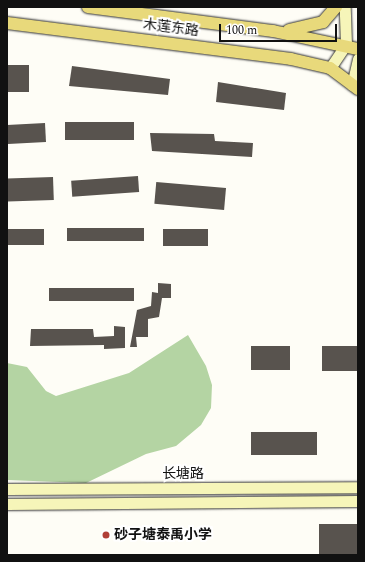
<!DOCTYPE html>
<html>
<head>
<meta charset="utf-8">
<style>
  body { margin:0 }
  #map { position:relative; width:365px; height:562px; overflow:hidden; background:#fefdf6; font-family:Spectral,"Noto Sans SC",serif }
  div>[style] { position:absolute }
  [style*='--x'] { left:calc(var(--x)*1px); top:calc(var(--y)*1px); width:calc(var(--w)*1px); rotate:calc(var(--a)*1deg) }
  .forest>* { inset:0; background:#b4d4a3 }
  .building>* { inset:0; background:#58534e; transform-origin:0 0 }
  .roads { filter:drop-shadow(0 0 1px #333) drop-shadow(0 0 1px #333) }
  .secondary>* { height:11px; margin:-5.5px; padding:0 5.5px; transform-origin:5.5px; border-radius:5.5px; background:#f6f5b9 }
  .primary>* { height:12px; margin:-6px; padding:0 6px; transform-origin:6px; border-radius:6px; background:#e8d97b }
  .dots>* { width:11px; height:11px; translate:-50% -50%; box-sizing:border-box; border:2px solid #fff; border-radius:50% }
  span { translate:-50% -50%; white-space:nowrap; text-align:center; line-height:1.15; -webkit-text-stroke:4px #fff; paint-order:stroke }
  .street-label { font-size:14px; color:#111 }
  .poi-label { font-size:14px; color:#111; font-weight:700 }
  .left { translate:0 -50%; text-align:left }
  .frame { position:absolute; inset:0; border:8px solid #111; pointer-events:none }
  .scale { position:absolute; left:219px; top:24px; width:118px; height:18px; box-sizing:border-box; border:2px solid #111; border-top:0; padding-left:5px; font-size:12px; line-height:14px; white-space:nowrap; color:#111; -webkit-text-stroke:3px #fff; paint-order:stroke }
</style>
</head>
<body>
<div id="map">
  <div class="forest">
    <i style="clip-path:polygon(188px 335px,206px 366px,212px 385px,211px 408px,201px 425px,176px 446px,146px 454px,86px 483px,7px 480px,7px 363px,27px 367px,46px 391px,56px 396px,129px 373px)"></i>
  </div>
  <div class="building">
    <i style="left:7px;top:65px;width:22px;height:27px"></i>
    <i style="clip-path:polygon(72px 66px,170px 79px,168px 95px,69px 86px)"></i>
    <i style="clip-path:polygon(218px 82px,286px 93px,284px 110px,216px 102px)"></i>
    <i style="left:134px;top:122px;width:18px;height:69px;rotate:90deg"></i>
    <i style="left:45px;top:123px;width:19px;height:38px;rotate:87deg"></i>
    <i style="clip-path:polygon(150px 133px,214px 134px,215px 141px,253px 143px,252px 157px,152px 151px)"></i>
    <i style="left:138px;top:176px;width:16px;height:67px;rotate:86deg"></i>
    <i style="left:53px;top:177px;width:23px;height:46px;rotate:88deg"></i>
    <i style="left:226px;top:188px;width:22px;height:70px;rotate:95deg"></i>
    <i style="left:144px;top:228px;width:13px;height:77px;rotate:90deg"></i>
    <i style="left:44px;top:229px;width:16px;height:37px;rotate:90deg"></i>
    <i style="left:163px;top:229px;width:45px;height:17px"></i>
    <i style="clip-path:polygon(158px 283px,171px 284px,171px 298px,162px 298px,159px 317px,148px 319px,148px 337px,136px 337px,137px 347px,130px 347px,137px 310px,151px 306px,152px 292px,158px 293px)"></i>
    <i style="left:49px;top:288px;width:85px;height:13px"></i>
    <i style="clip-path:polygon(114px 326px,125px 327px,125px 348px,104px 349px,104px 345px,30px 346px,31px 329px,93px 329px,94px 337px,114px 336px)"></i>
    <i style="left:251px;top:346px;width:39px;height:24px"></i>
    <i style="left:322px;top:346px;width:36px;height:25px"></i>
    <i style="left:251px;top:432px;width:66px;height:23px"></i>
    <i style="left:358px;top:524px;width:31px;height:39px;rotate:90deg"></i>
  </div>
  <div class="roads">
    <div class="secondary">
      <i style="--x:330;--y:68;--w:29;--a:-56"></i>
      <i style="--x:346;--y:44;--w:37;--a:-92"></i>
      <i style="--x:352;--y:85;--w:27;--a:-77"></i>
      <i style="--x:7;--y:489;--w:351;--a:-0.3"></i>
      <i style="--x:7;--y:504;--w:351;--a:-0.5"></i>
    </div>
    <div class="primary">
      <i style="--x:88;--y:7;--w:187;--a:7.4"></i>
      <i style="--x:273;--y:31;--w:87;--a:12"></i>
      <i style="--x:7;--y:23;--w:286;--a:7.2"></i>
      <i style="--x:291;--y:59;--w:40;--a:13"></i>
      <i style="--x:330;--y:68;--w:35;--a:37"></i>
      <i style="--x:289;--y:30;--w:35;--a:-13"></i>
      <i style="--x:323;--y:22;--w:20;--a:-49"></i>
    </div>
  </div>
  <div class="dots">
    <i style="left:106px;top:535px;background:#b14039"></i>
  </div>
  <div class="street-label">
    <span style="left:171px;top:28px;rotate:7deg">木莲东路</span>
    <span style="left:183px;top:474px">长塘路</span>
  </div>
  <div class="poi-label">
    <span class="left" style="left:114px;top:535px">砂子塘泰禹小学</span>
  </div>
  <div class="frame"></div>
  <div class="scale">100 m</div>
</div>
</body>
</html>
